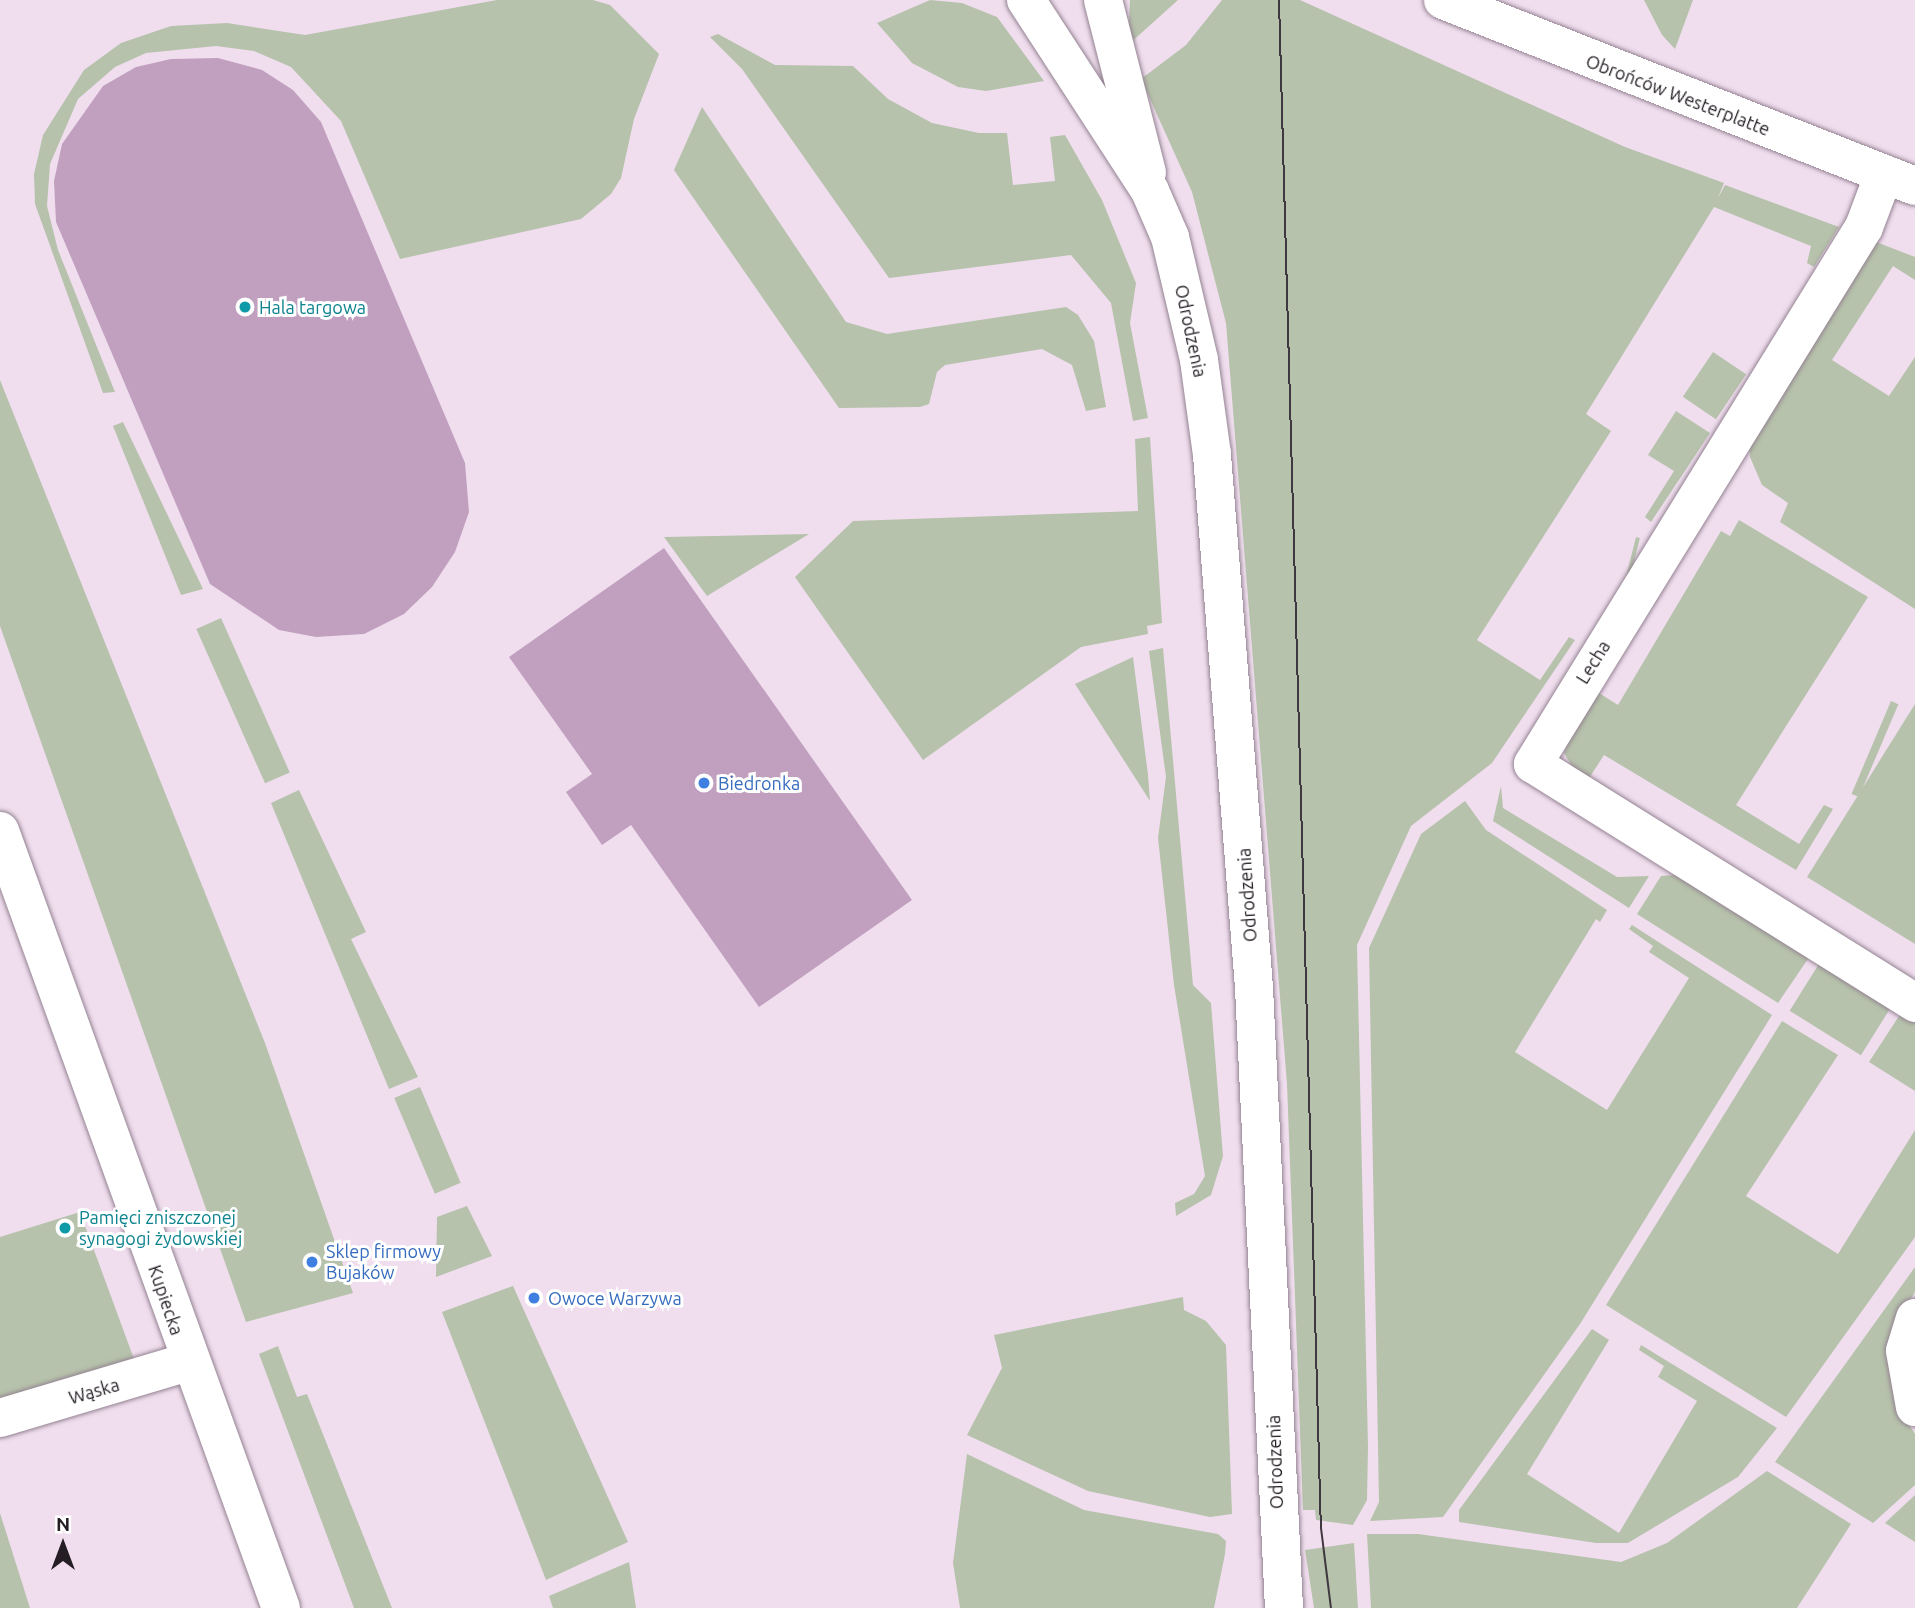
<!DOCTYPE html>
<html>
<head>
<meta charset="utf-8">
<style>
  body { margin:0 }
  #map { position:relative; width:1915px; height:1608px; overflow:hidden; background:#f0deef; font-family:Ubuntu,sans-serif }
  div>[style] { position:absolute }
  [style*='--x'] { left:calc(var(--x)*1px); top:calc(var(--y)*1px); width:calc(var(--w)*1px); rotate:calc(var(--a)*1deg) }
  .green>* { inset:0; background:#b6c2ab; transform-origin:0 0 }
  .building>* { inset:0; background:#c1a0bf }
  .roads { filter:drop-shadow(0 0 2px #948392) drop-shadow(0 0 2px #948392) }
  .street>* { height:38px; margin:-19px; padding:0 19px; transform-origin:19px; border-radius:19px; background:#fff }
  .secondary>* { height:38px; margin:-19px; padding:0 19px; transform-origin:19px; border-radius:19px; background:#fff }
  .tram>* { height:2px; margin:-1px; padding:0 1px; transform-origin:1px; border-radius:1px; background:#403840 }
  .dots>* { width:19px; height:19px; translate:-50% -50%; box-sizing:border-box; border:4px solid #fff; border-radius:50% }
  span { translate:-50% -50%; white-space:nowrap; text-align:center; line-height:1.15; -webkit-text-stroke:6px #fff; paint-order:stroke }
  .street-label { font-size:18px; color:#241e24 }
  .culture-label { font-size:18px; color:#0d838f }
  .left { translate:0 -50%; text-align:left }
  .shop-label { font-size:18px; color:#366cbe }
  .north { position:absolute; left:28px; top:1510px; width:70px; height:70px; -webkit-text-stroke:5px #fff; paint-order:stroke; rotate:0deg; font-size:19px; font-weight:700; line-height:28px; text-align:center; color:#241e24 }
  .north::after { content:''; display:block; margin:auto; width:24px; height:32px; background:#241e24; clip-path:polygon(50% 0,100% 100%,50% 72%,0 100%) }
</style>
</head>
<body>
<div id="map">
  <div class="green">
    <i style="clip-path:polygon(497px 0,593px 0,610px 5px,659px 54px,634px 119px,621px 178px,611px 194px,581px 219px,400px 259px,341px 121px,291px 67px,254px 51px,216px 46px,146px 53px,115px 67px,78px 99px,50px 164px,47px 206px,58px 250px,115px 392px,103px 393px,35px 204px,34px 174px,43px 135px,84px 70px,121px 43px,171px 26px,227px 23px,305px 35px)"></i>
    <i style="clip-path:polygon(930px 0,962px 3px,997px 17px,1044px 81px,986px 91px,958px 87px,912px 63px,877px 23px)"></i>
    <i style="clip-path:polygon(1130px 0,1178px 0,1128px 45px)"></i>
    <i style="clip-path:polygon(1222px 0,1300px 0,1625px 147px,1724px 183px,1718px 198px,1725px 185px,1839px 227px,1814px 267px,1807px 263px,1811px 246px,1714px 207px,1586px 414px,1611px 431px,1477px 640px,1540px 680px,1569px 637px,1575px 640px,1492px 763px,1411px 826px,1357px 945px,1368px 1447px,1367px 1500px,1353px 1525px,1316px 1520px,1315px 1510px,1303px 1510px,1287px 1084px,1226px 323px,1192px 192px,1141px 79px,1186px 45px)"></i>
    <i style="clip-path:polygon(1644px 0,1693px 0,1675px 49px,1662px 35px)"></i>
    <i style="clip-path:polygon(718px 34px,775px 65px,853px 66px,888px 99px,932px 123px,979px 133px,1007px 133px,1013px 185px,1055px 181px,1050px 137px,1065px 135px,1102px 200px,1136px 283px,1130px 323px,1148px 418px,1133px 421px,1111px 303px,1071px 255px,889px 278px,742px 69px,710px 37px)"></i>
    <i style="clip-path:polygon(702px 107px,846px 322px,887px 334px,1066px 307px,1078px 315px,1094px 341px,1106px 407px,1086px 411px,1072px 365px,1042px 349px,945px 365px,937px 372px,929px 404px,920px 407px,839px 408px,674px 170px)"></i>
    <i style="clip-path:polygon(1871px 240px,1915px 257px,1915px 280px,1893px 266px,1832px 360px,1889px 396px,1915px 357px,1915px 609px,1780px 522px,1788px 503px,1762px 485px,1750px 457px,1749px 445px)"></i>
    <i style="left:1713px;top:352px;width:40px;height:54px;rotate:34deg"></i>
    <i style="clip-path:polygon(0 380px,265px 1043px,353px 1293px,246px 1322px,0 626px)"></i>
    <i style="clip-path:polygon(1676px 411px,1710px 433px,1651px 522px,1645px 517px,1674px 471px,1648px 455px)"></i>
    <i style="clip-path:polygon(123px 422px,203px 589px,181px 595px,113px 426px)"></i>
    <i style="clip-path:polygon(1150px 437px,1162px 623px,1147px 626px,1148px 634px,1081px 647px,923px 760px,795px 577px,853px 521px,1138px 511px,1135px 439px)"></i>
    <i style="clip-path:polygon(1739px 520px,1868px 597px,1736px 805px,1799px 844px,1824px 805px,1833px 809px,1796px 870px,1604px 755px,1584px 786px,1564px 753px,1591px 688px,1618px 705px,1721px 531px,1730px 536px)"></i>
    <i style="clip-path:polygon(809px 534px,707px 596px,664px 537px)"></i>
    <i style="left:1636px;top:537px;width:4px;height:101px;rotate:14deg"></i>
    <i style="left:221px;top:618px;width:169px;height:27px;rotate:66deg"></i>
    <i style="clip-path:polygon(1163px 648px,1193px 985px,1211px 1003px,1223px 1156px,1211px 1195px,1176px 1216px,1175px 1203px,1194px 1194px,1205px 1176px,1174px 985px,1158px 838px,1166px 777px,1149px 651px)"></i>
    <i style="clip-path:polygon(1133px 657px,1148px 775px,1150px 801px,1075px 684px)"></i>
    <i style="left:1891px;top:701px;width:8px;height:101px;rotate:23deg"></i>
    <i style="clip-path:polygon(1915px 704px,1915px 944px,1807px 877px)"></i>
    <i style="clip-path:polygon(1501px 786px,1503px 808px,1617px 877px,1649px 876px,1629px 908px,1493px 821px)"></i>
    <i style="clip-path:polygon(299px 790px,366px 932px,351px 939px,418px 1077px,389px 1089px,271px 803px)"></i>
    <i style="clip-path:polygon(1465px 801px,1486px 830px,1607px 910px,1600px 922px,1596px 919px,1515px 1052px,1607px 1110px,1689px 978px,1649px 952px,1653px 946px,1629px 929px,1632px 925px,1772px 1015px,1580px 1324px,1443px 1517px,1370px 1521px,1379px 1502px,1369px 948px,1421px 834px)"></i>
    <i style="clip-path:polygon(1687px 874px,1812px 953px,1778px 1003px,1637px 914px,1661px 876px)"></i>
    <i style="left:1822px;top:959px;width:84px;height:61px;rotate:32deg"></i>
    <i style="clip-path:polygon(1903px 1010px,1915px 1018px,1915px 1091px,1869px 1062px)"></i>
    <i style="clip-path:polygon(1782px 1021px,1838px 1055px,1746px 1196px,1838px 1254px,1915px 1130px,1915px 1237px,1786px 1417px,1606px 1305px)"></i>
    <i style="left:420px;top:1087px;width:104px;height:28px;rotate:67deg"></i>
    <i style="clip-path:polygon(467px 1206px,492px 1256px,436px 1277px,437px 1217px)"></i>
    <i style="clip-path:polygon(80px 1212px,134px 1359px,0 1399px,0 1237px)"></i>
    <i style="clip-path:polygon(1915px 1267px,1915px 1292px,1902px 1313px,1903px 1415px,1915px 1434px,1915px 1485px,1873px 1523px,1775px 1462px)"></i>
    <i style="clip-path:polygon(513px 1286px,628px 1542px,546px 1580px,442px 1312px)"></i>
    <i style="clip-path:polygon(1183px 1297px,1184px 1310px,1206px 1321px,1226px 1345px,1232px 1514px,1210px 1517px,1088px 1491px,967px 1435px,1002px 1368px,994px 1335px)"></i>
    <i style="clip-path:polygon(1592px 1329px,1609px 1340px,1527px 1474px,1619px 1533px,1697px 1401px,1658px 1377px,1664px 1366px,1639px 1350px,1641px 1345px,1777px 1428px,1738px 1477px,1628px 1543px,1596px 1543px,1459px 1522px,1459px 1510px)"></i>
    <i style="clip-path:polygon(278px 1346px,297px 1397px,307px 1394px,392px 1608px,354px 1608px,259px 1354px)"></i>
    <i style="clip-path:polygon(967px 1454px,1084px 1510px,1218px 1534px,1226px 1541px,1225px 1554px,1214px 1608px,960px 1608px,953px 1563px)"></i>
    <i style="clip-path:polygon(1767px 1471px,1851px 1524px,1797px 1608px,1371px 1608px,1367px 1534px,1418px 1534px,1621px 1562px,1667px 1543px)"></i>
    <i style="clip-path:polygon(1915px 1495px,1915px 1542px,1885px 1523px)"></i>
    <i style="clip-path:polygon(0 1513px,30px 1608px,0 1608px)"></i>
    <i style="clip-path:polygon(1354px 1543px,1358px 1608px,1314px 1608px,1305px 1550px)"></i>
    <i style="clip-path:polygon(629px 1562px,636px 1608px,553px 1608px,549px 1596px)"></i>
  </div>
  <div class="building">
    <i style="clip-path:polygon(218px 58px,262px 70px,293px 90px,321px 122px,465px 463px,469px 512px,455px 552px,432px 587px,404px 614px,364px 634px,316px 637px,279px 630px,210px 584px,56px 222px,54px 181px,62px 144px,103px 86px,136px 67px,171px 59px)"></i>
    <i style="clip-path:polygon(664px 548px,912px 900px,759px 1007px,631px 825px,602px 845px,566px 792px,592px 774px,509px 657px)"></i>
  </div>
  <div class="roads">
    <div class="street">
      <i style="--x:1884;--y:174;--w:57;--a:110.7"></i>
      <i style="--x:1864;--y:227;--w:631;--a:121.65"></i>
      <i style="--x:1533;--y:764;--w:451;--a:32"></i>
      <i style="--x:0;--y:831;--w:826;--a:70.12"></i>
      <i style="--x:1915;--y:1318;--w:34;--a:107"></i>
      <i style="--x:1905;--y:1351;--w:57;--a:79.9"></i>
      <i style="--x:0;--y:1418;--w:196;--a:-16.6"></i>
    </div>
    <div class="secondary">
      <i style="--x:1026;--y:0;--w:228;--a:57"></i>
      <i style="--x:1150;--y:191;--w:50;--a:66.5"></i>
      <i style="--x:1170;--y:237;--w:126;--a:76.7"></i>
      <i style="--x:1199;--y:360;--w:96;--a:82.2"></i>
      <i style="--x:1212;--y:455;--w:535;--a:85.49"></i>
      <i style="--x:1254;--y:988;--w:621;--a:87.23"></i>
      <i style="--x:1103;--y:0;--w:178;--a:75.7"></i>
      <i style="--x:1443;--y:0;--w:507;--a:21.51"></i>
    </div>
  </div>
  <div class="tram">
    <i style="--x:1279;--y:0;--w:1529;--a:88.43"></i>
    <i style="--x:1321;--y:1528;--w:81;--a:82.9"></i>
  </div>
  <div class="dots">
    <i style="left:245px;top:307px;background:#0f9aa8"></i>
    <i style="left:704px;top:783px;background:#3f7fe0"></i>
    <i style="left:65px;top:1228px;background:#0f9aa8"></i>
    <i style="left:312px;top:1262px;background:#3f7fe0"></i>
    <i style="left:534px;top:1298px;background:#3f7fe0"></i>
  </div>
  <div class="street-label">
    <span style="left:1678px;top:95px;rotate:21deg">Obrońców Westerplatte</span>
    <span style="left:1191px;top:331px;rotate:78deg">Odrodzenia</span>
    <span style="left:1593px;top:662px;rotate:-58deg">Lecha</span>
    <span style="left:1247px;top:895px;rotate:-94deg">Odrodzenia</span>
    <span style="left:166px;top:1300px;rotate:71deg">Kupiecka</span>
    <span style="left:94px;top:1391px;rotate:-16deg">Wąska</span>
    <span style="left:1275px;top:1462px;rotate:-92deg">Odrodzenia</span>
  </div>
  <div class="culture-label">
    <span class="left" style="left:259px;top:307px">Hala targowa</span>
    <span class="left" style="left:79px;top:1228px">Pamięci zniszczonej<br>synagogi żydowskiej</span>
  </div>
  <div class="shop-label">
    <span class="left" style="left:718px;top:783px">Biedronka</span>
    <span class="left" style="left:326px;top:1262px">Sklep firmowy<br>Bujaków</span>
    <span class="left" style="left:548px;top:1298px">Owoce Warzywa</span>
  </div>
  <div class="north">N</div>
</div>
</body>
</html>
